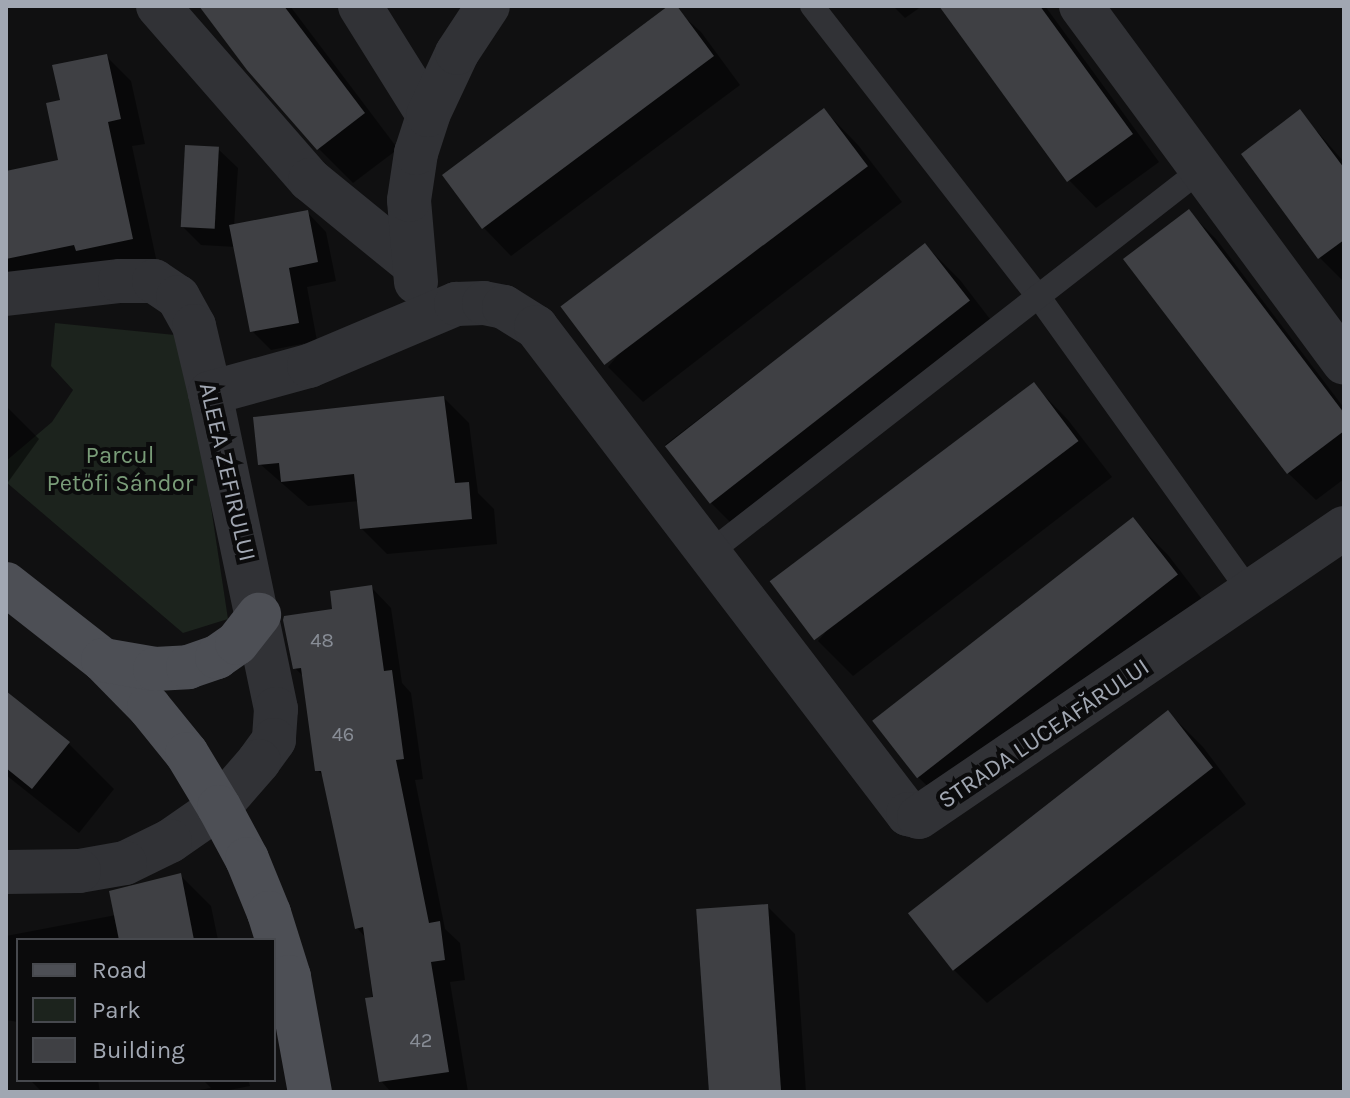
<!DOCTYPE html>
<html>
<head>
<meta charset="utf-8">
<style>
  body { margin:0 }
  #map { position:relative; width:1350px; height:1098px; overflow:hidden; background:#101011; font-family:Karla,sans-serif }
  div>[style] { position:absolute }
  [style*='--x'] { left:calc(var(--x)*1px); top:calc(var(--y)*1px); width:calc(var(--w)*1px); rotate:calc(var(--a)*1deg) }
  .green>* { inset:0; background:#1c231d }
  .shadow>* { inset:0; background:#0007 }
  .building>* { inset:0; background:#3f4044; transform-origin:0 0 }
  .lane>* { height:24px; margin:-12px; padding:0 12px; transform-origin:12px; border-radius:12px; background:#313236 }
  .street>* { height:44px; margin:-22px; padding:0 22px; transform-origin:22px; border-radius:22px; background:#313236 }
  .primary>* { height:44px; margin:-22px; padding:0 22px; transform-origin:22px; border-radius:22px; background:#4d4f55 }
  span { translate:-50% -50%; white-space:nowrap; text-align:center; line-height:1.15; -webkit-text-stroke:8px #0b0b0c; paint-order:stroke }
  .number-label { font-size:20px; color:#888d96 }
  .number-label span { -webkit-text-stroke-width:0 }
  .park-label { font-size:24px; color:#799c78 }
  .street-label { font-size:24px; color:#a1a7b2 }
  .frame { position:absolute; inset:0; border:8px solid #a1a7b2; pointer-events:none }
  .legend { position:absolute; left:16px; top:938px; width:260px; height:144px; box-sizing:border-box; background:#0b0b0c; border:2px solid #47494e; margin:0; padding:10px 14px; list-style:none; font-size:24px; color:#a1a7b2 }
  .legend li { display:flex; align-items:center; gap:16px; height:40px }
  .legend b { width:40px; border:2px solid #47494e }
</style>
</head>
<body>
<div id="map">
  <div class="green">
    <i style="clip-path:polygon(55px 323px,185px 336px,228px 619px,183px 633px,6px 482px,6px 461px,52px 422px,73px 390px,51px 366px)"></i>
  </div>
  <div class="shadow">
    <i style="clip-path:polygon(201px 6px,290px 6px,398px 149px,353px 183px,318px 148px)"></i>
    <i style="clip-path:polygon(672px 6px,701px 32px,740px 85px,511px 256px,484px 228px,445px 175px)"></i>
    <i style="clip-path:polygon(893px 6px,922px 6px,905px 18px)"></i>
    <i style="clip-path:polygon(941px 6px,1045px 6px,1159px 162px,1096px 208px,1069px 180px)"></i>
    <i style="clip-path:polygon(106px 56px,131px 81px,145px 144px,132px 146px,157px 263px,21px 286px,6px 271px,6px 173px,60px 162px,62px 102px)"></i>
    <i style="clip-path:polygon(824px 110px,858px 145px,902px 202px,643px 402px,608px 367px)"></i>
    <i style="clip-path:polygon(1300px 112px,1344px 162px,1344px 282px,1320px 258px)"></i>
    <i style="clip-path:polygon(218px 149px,238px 168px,234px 226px,307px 212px,326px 232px,336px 281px,307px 287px,317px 341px,271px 350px,252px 331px,236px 247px,201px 245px,182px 226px)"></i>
    <i style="clip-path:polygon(1189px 212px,1216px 239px,1344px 408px,1344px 479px,1316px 500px,1288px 473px)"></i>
    <i style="clip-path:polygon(925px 245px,960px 280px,1003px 336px,744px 536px,709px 501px,665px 445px)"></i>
    <i style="clip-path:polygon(1034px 385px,1068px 420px,1112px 477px,853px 676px,818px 641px)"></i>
    <i style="clip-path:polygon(444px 398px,469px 423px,478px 493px,494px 509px,497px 544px,387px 554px,361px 528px,359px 501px,308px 506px,260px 464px)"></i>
    <i style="clip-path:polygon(6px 406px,39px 439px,6px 485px)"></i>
    <i style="clip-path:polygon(1133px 520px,1168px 555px,1211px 611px,952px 810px,917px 776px)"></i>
    <i style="clip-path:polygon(371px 587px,391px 608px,402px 683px,411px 693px,423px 779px,415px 780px,445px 929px,460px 943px,465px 980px,450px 982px,468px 1092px,391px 1092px,381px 1081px,366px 938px,357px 928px,325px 778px,317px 770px,305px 678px,295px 668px,334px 610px)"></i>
    <i style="clip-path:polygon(6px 694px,69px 744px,114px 789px,79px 833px,6px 775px)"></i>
    <i style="clip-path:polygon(1168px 712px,1203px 747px,1246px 804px,987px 1003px,952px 968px)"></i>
    <i style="clip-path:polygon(180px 875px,211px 906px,218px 940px,18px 940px,18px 1022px,6px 1020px,6px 936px,116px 915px)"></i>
    <i style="clip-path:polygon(767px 906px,795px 934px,806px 1092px,711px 1092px)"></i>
    <i style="clip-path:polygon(30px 1080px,98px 1080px,100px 1092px,42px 1092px)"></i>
    <i style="clip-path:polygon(203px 1080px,248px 1080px,250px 1086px,219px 1092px,187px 1092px,211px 1088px)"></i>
  </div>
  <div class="building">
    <i style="clip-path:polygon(199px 6px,284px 6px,365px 113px,317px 150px,247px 70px)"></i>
    <i style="clip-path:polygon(668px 6px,677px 6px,714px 56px,482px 229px,442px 175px)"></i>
    <i style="clip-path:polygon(939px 6px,1040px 6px,1133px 134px,1067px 182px)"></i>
    <i style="clip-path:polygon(107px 54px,121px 119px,108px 122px,133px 239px,76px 251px,74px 245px,6px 259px,6px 171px,58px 160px,46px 103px,60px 100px,52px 65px)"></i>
    <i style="left:824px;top:108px;width:73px;height:330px;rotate:53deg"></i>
    <i style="clip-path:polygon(1300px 109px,1344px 168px,1344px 240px,1318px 259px,1241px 154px)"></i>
    <i style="left:185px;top:145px;width:34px;height:82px;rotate:3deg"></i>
    <i style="clip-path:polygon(1189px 209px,1344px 413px,1344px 431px,1287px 474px,1123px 259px)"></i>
    <i style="clip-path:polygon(308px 210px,318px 262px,289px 268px,299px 323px,250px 332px,229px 225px)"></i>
    <i style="left:925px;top:243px;width:73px;height:330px;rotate:52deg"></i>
    <i style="left:1034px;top:382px;width:74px;height:331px;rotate:53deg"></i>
    <i style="clip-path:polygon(444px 396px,455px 483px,469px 482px,472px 519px,360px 529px,354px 474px,281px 482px,279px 463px,258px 465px,253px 417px)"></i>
    <i style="left:1133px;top:517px;width:73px;height:331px;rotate:52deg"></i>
    <i style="clip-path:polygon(372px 585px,384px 671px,392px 670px,404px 759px,396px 760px,429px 923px,440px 921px,445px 960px,431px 962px,449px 1072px,379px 1082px,365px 998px,373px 997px,363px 927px,355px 929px,321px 771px,315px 771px,301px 668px,293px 669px,283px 620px,284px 616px,332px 609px,330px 591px)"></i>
    <i style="clip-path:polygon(6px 691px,70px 742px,32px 789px,6px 768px)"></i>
    <i style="left:1168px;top:710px;width:73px;height:330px;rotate:52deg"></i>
    <i style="clip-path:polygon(181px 873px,194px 940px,119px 940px,109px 891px)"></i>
    <i style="left:768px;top:904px;width:188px;height:72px;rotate:86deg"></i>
  </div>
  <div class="lane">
    <i style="--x:812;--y:6;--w:368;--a:52.1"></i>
    <i style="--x:1038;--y:296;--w:365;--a:54.4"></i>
    <i style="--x:709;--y:553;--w:625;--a:-37.92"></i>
  </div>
  <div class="street">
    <i style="--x:158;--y:6;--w:231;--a:48.9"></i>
    <i style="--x:310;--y:180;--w:133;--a:39.2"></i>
    <i style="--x:360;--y:6;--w:128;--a:58"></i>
    <i style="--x:1081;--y:6;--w:443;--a:53.6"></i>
    <i style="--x:416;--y:282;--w:82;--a:-94.9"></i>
    <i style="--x:409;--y:200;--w:48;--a:-81.5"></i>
    <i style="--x:416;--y:153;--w:40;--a:-72"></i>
    <i style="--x:428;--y:115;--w:68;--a:-64.9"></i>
    <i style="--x:457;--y:53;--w:56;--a:-56.6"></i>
    <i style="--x:6;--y:294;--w:115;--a:-6.5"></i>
    <i style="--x:120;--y:281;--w:34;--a:0"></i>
    <i style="--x:154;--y:281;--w:29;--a:34"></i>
    <i style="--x:178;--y:297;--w:33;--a:61"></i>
    <i style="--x:194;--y:326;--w:69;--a:76.6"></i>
    <i style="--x:210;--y:393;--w:323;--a:78.2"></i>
    <i style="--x:276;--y:709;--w:31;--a:94"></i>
    <i style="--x:274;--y:740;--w:26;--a:126"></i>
    <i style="--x:259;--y:761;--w:61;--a:131"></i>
    <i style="--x:219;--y:807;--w:60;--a:145.2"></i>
    <i style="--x:170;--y:841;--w:50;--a:153.9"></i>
    <i style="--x:125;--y:863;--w:47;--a:170.1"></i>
    <i style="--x:79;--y:871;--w:73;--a:179.2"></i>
    <i style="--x:210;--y:393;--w:103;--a:-15.3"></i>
    <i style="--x:309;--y:366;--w:160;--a:-22.9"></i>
    <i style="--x:456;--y:304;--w:28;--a:-2"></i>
    <i style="--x:484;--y:303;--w:20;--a:11"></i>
    <i style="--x:504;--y:307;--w:38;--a:32"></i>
    <i style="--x:536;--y:327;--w:613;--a:52.63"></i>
    <i style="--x:908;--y:814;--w:11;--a:15"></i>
    <i style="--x:919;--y:817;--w:514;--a:-34.22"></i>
  </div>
  <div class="primary">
    <i style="--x:6;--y:584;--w:123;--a:38.1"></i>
    <i style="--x:103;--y:660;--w:66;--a:45.6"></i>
    <i style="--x:149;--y:707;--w:60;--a:51"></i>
    <i style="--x:187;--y:754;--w:62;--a:58.9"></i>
    <i style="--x:219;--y:807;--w:59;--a:61.7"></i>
    <i style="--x:247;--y:859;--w:58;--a:67.8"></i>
    <i style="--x:269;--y:913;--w:67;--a:72.6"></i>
    <i style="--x:289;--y:977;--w:117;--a:79.7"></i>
    <i style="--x:103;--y:660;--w:53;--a:9.8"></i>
    <i style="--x:155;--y:669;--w:33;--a:-3"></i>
    <i style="--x:188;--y:667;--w:31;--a:-19"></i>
    <i style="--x:217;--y:657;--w:24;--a:-35"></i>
    <i style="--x:237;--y:643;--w:36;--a:-52"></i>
  </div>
  <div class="number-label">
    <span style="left:322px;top:640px">48</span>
    <span style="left:343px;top:734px">46</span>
    <span style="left:421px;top:1040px">42</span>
  </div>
  <div class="park-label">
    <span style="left:120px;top:470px">Parcul<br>Petőfi Sándor</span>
  </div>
  <div class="street-label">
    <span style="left:227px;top:472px;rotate:77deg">ALEEA ZEFIRULUI</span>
    <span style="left:1044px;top:734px;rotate:-34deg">STRADA LUCEAFĂRULUI</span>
  </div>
  <div class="frame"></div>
  <ul class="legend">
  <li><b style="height:10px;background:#4d4f55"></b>Road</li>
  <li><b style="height:22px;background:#1c231d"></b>Park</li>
  <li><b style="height:22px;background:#3f4044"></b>Building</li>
  </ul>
</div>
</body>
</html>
